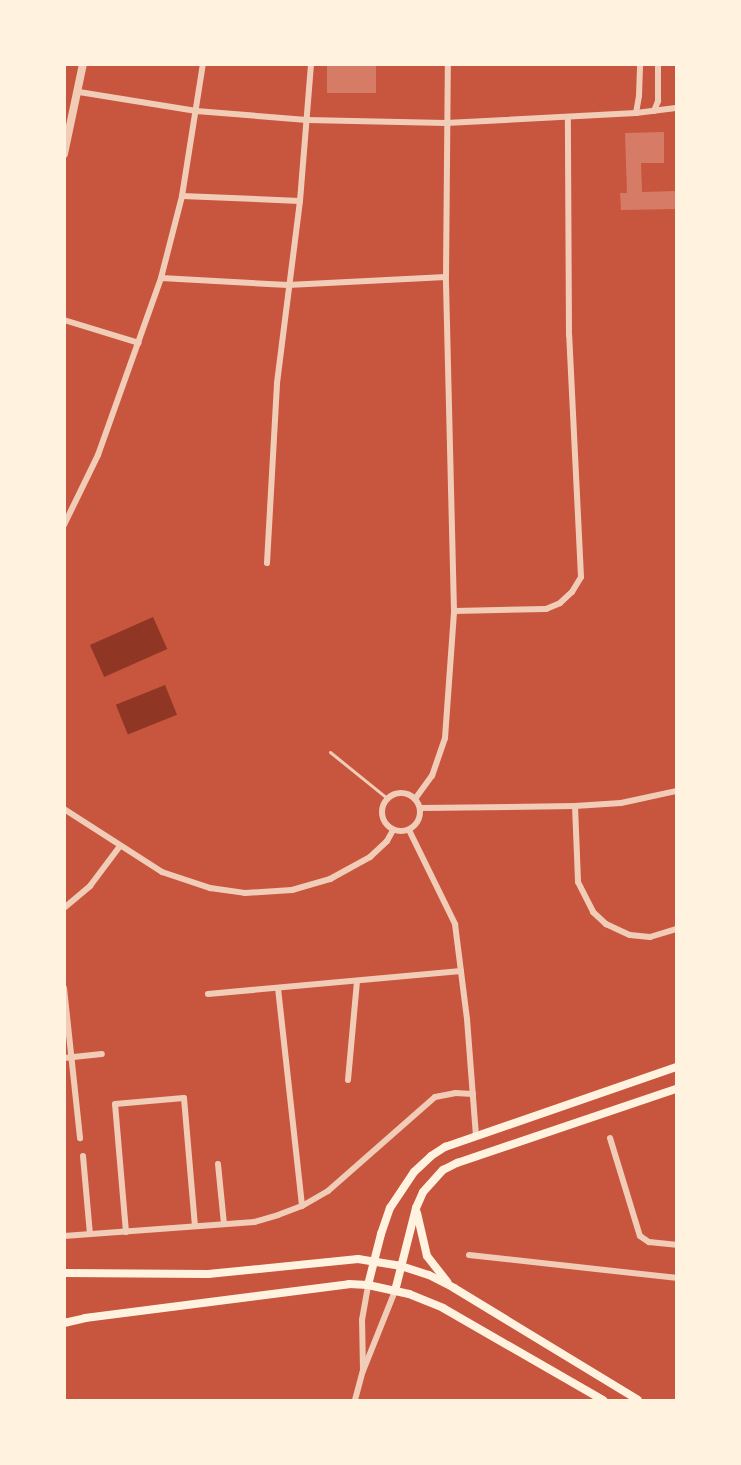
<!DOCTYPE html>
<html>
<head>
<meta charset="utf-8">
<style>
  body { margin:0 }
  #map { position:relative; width:741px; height:1465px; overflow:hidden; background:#c8553d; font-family:Commissioner,sans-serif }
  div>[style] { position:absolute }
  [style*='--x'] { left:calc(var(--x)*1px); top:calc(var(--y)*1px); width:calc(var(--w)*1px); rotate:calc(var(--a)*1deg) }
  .water>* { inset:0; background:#8f3625; transform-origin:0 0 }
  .building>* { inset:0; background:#d67c66; transform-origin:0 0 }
  .service>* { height:3px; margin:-1.5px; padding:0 1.5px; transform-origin:1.5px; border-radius:1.5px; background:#f1ccb7 }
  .minor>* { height:6px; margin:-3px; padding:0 3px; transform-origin:3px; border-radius:3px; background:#f1ccb7 }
  .minor>.ring { margin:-3px; padding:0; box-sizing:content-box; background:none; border:6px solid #f1ccb7; border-radius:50% }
  .tertiary>* { height:8px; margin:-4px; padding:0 4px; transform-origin:4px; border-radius:4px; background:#f1ccb7 }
  .secondary>* { height:8px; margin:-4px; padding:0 4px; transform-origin:4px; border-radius:4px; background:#fff3e0 }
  span { translate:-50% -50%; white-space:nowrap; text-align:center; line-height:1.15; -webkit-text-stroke:4.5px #fff3e0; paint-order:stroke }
  .frame { position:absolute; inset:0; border:66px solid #fff3e0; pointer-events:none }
</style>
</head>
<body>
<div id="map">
  <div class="water">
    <i style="left:153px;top:617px;width:35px;height:69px;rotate:66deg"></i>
    <i style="left:165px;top:685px;width:32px;height:53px;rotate:68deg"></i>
  </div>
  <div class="building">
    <i style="left:327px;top:64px;width:49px;height:29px"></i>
    <i style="clip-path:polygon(664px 132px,664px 163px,641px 163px,642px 192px,676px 191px,676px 209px,621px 210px,620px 193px,627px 193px,625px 133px)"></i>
  </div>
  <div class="service">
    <i style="--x:330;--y:752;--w:75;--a:39"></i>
  </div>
  <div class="minor">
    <i style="--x:79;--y:92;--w:119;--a:9.2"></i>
    <i style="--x:196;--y:111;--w:111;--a:4.6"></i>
    <i style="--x:307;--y:120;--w:139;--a:1.2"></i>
    <i style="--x:446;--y:123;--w:190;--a:-3"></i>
    <i style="--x:636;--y:113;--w:40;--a:-7.1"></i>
    <i style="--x:654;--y:111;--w:11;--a:-68"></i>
    <i style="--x:658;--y:101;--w:37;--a:-90"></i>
    <i style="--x:636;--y:113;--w:17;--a:-80"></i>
    <i style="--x:639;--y:96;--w:32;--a:-88"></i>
    <i style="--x:182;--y:196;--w:118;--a:2.4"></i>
    <i style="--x:161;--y:278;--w:127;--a:3.2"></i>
    <i style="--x:288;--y:285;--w:158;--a:-2.9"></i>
    <i style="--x:64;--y:320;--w:78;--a:17"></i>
    <i style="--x:64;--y:525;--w:78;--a:-64.1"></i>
    <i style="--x:98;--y:455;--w:188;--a:-70.4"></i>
    <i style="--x:161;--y:278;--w:85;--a:-75.6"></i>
    <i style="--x:182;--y:196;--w:134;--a:-81"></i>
    <i style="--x:267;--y:563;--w:180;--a:-86.8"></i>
    <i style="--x:277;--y:383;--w:183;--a:-82.8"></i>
    <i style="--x:300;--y:201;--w:137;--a:-85.4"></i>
    <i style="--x:454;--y:611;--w:92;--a:-1.2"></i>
    <i style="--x:546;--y:609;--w:15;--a:-23"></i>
    <i style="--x:560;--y:603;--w:16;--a:-43"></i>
    <i style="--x:572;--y:592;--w:17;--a:-59"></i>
    <i style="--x:581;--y:577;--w:242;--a:-92.8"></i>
    <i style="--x:569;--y:335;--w:218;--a:-90.3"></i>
    <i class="ring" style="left:382px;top:793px;width:32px;height:32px"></i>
    <i style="--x:415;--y:799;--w:29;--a:-54"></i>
    <i style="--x:432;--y:776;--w:40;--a:-71.1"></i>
    <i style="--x:445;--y:738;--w:127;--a:-85.9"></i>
    <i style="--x:454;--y:611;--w:334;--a:-91.4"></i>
    <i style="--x:446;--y:277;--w:213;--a:-89.5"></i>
    <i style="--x:575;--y:806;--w:76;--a:87.7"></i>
    <i style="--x:578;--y:882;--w:34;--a:63"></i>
    <i style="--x:593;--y:912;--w:18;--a:43"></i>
    <i style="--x:606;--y:924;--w:26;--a:25"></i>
    <i style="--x:630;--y:935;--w:20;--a:6"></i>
    <i style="--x:650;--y:937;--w:27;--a:-17"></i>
    <i style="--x:420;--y:808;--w:155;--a:-0.7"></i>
    <i style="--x:575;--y:806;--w:46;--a:-3.7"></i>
    <i style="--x:621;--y:803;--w:56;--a:-12.3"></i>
    <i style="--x:64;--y:809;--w:117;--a:32.7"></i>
    <i style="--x:162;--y:872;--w:51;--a:18.4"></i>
    <i style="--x:210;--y:888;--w:35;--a:8"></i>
    <i style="--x:245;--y:893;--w:47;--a:-3.7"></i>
    <i style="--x:292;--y:890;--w:40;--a:-16"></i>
    <i style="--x:330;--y:879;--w:46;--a:-28.8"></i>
    <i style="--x:370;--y:857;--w:23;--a:-43"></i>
    <i style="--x:387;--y:841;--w:13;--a:-61"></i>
    <i style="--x:409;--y:830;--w:105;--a:63.9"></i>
    <i style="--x:455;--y:924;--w:96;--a:82.8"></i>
    <i style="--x:467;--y:1019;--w:117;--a:85.6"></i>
    <i style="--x:64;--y:908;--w:34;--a:-40"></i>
    <i style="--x:90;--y:886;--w:50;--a:-53.1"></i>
    <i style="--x:64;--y:988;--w:151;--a:83.9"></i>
    <i style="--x:278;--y:988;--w:219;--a:83.7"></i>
    <i style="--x:208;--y:994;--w:254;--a:-5.2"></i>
    <i style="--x:64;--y:1058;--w:38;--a:-6"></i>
    <i style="--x:348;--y:1080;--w:99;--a:-84.8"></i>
    <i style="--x:610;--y:1138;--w:102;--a:73"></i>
    <i style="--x:640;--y:1236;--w:11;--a:34"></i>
    <i style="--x:649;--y:1242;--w:27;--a:6"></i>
    <i style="--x:83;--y:1156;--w:78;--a:84.9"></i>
    <i style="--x:218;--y:1164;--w:60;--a:84.3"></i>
    <i style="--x:126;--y:1232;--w:128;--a:-94.9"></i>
    <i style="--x:115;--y:1104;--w:69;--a:-5"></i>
    <i style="--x:184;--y:1098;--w:128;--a:85.1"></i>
    <i style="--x:64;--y:1236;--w:191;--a:-4.2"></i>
    <i style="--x:254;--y:1222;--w:25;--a:-16"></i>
    <i style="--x:278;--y:1215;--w:26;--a:-21"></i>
    <i style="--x:302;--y:1206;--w:30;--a:-30"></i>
    <i style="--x:328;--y:1191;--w:142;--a:-41.3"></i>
    <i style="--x:435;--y:1097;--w:20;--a:-11"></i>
    <i style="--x:455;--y:1093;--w:18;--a:3"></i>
    <i style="--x:469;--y:1255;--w:208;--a:6.3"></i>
    <i style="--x:363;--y:1370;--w:50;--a:-91.1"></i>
    <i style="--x:362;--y:1320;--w:36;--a:-80"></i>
    <i style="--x:355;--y:1400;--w:30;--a:-75"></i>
    <i style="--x:363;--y:1371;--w:86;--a:-68.2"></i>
  </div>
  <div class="tertiary">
    <i style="--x:64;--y:154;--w:92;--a:-78.1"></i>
  </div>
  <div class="secondary">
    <i style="--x:417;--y:1213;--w:44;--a:76.9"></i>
    <i style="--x:427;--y:1256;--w:33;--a:52"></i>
    <i style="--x:64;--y:1273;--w:144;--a:0.4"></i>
    <i style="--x:208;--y:1274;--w:151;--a:-5.7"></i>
    <i style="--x:358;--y:1259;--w:44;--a:9.2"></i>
    <i style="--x:401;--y:1266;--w:29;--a:18"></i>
    <i style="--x:429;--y:1275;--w:28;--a:27"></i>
    <i style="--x:454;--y:1288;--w:215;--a:31.3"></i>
    <i style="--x:368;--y:1285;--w:53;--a:-75.7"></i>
    <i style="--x:381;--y:1234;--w:28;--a:-71"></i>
    <i style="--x:390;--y:1208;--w:43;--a:-56.3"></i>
    <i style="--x:414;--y:1172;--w:23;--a:-43"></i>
    <i style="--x:431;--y:1156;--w:17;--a:-33"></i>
    <i style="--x:445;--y:1147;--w:244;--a:-19.1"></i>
    <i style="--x:395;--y:1291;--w:86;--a:-75.8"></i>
    <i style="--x:416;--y:1208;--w:17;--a:-66"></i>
    <i style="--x:423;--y:1192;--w:30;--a:-48"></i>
    <i style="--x:443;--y:1170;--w:16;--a:-27"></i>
    <i style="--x:457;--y:1163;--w:231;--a:-18.7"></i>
    <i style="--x:64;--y:1323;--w:22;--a:-13"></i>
    <i style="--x:85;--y:1318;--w:266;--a:-7.3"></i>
    <i style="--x:349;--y:1284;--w:19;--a:3"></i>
    <i style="--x:368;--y:1285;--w:42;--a:12.4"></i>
    <i style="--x:409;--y:1294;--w:37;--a:22"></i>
    <i style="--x:443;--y:1308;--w:185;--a:29.9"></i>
  </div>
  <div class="frame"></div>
</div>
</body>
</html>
